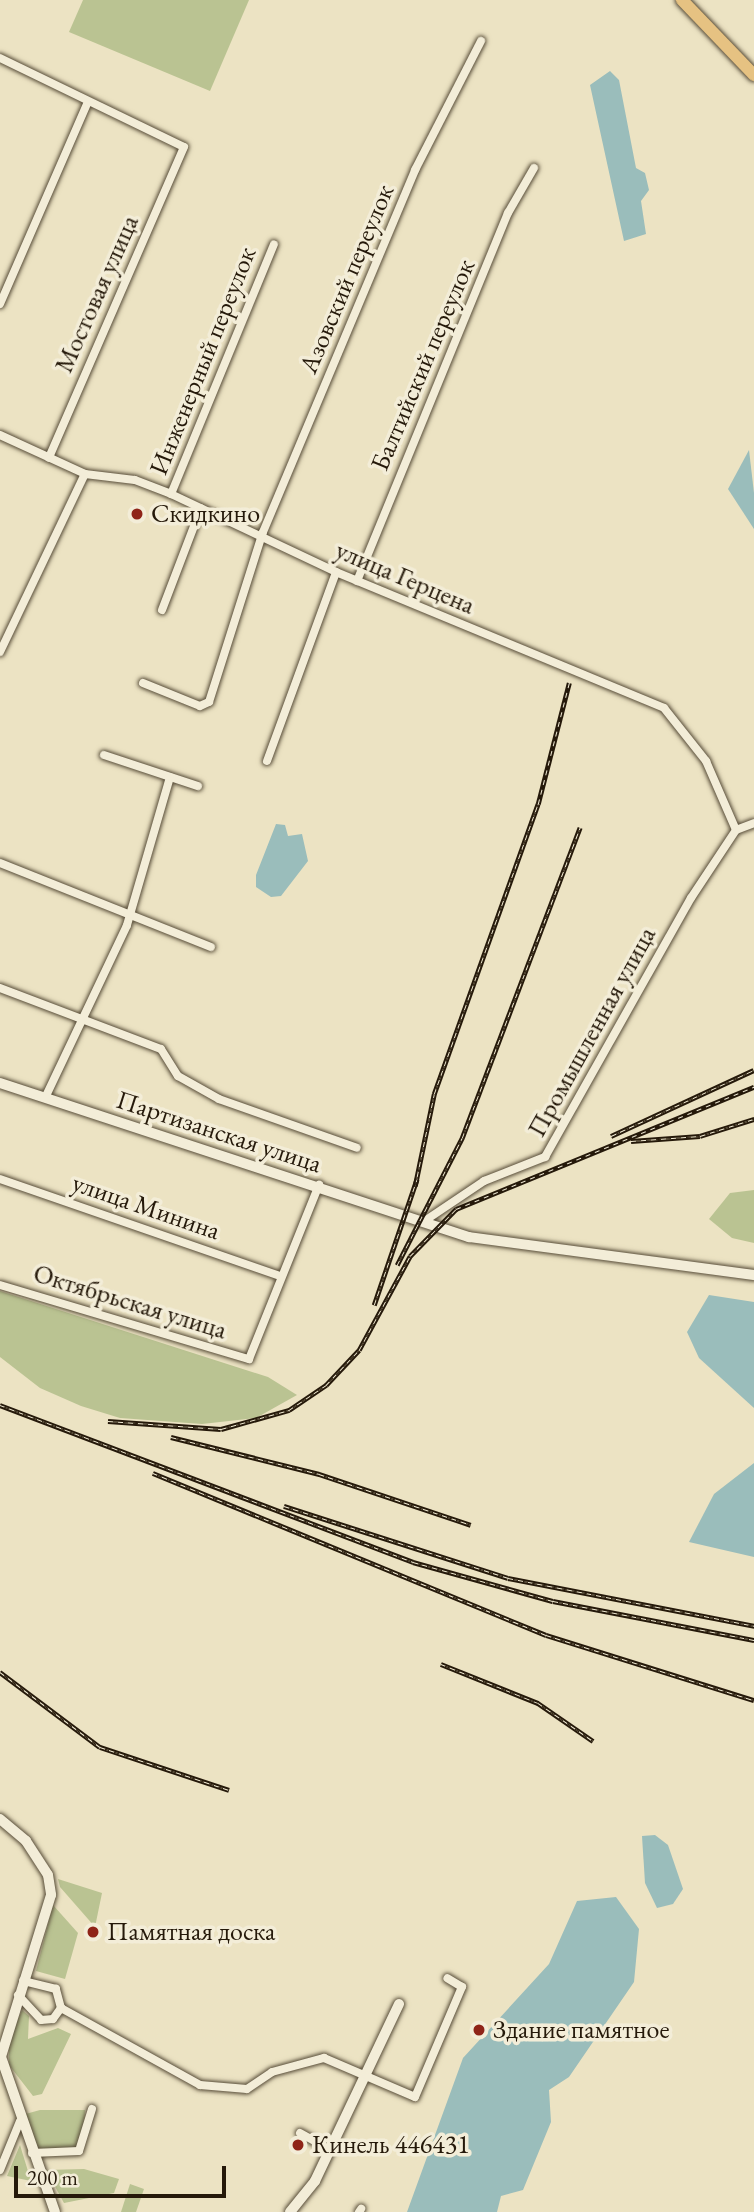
<!DOCTYPE html>
<html>
<head>
<meta charset="utf-8">
<style>
  body { margin:0 }
  #map { position:relative; width:754px; height:2212px; overflow:hidden; background:#ece3c3; font-family:"EB Garamond",serif }
  div>[style] { position:absolute }
  [style*='--x'] { left:calc(var(--x)*1px); top:calc(var(--y)*1px); width:calc(var(--w)*1px); rotate:calc(var(--a)*1deg) }
  .green>* { inset:0; background:#bac392 }
  .water>* { inset:0; background:#9abdbb }
  .roads { filter:drop-shadow(0 0 2px #574c38) drop-shadow(0 0 2px #574c38) }
  .minor>* { height:8px; margin:-4px; padding:0 4px; transform-origin:4px; border-radius:4px; background:#f3edd8 }
  .tertiary>* { height:10px; margin:-5px; padding:0 5px; transform-origin:5px; border-radius:5px; background:#f3edd8 }
  .primary>* { height:12px; margin:-6px; padding:0 6px; transform-origin:6px; border-radius:6px; background:#e6c282 }
  .rail>* { height:4.5px; margin-top:-2.25px; transform-origin:0; background:repeating-linear-gradient(90deg,#f3edd8 0 5px,#25190a 0 10px); box-sizing:border-box; border-block:2px solid #25190a }
  .dots>* { width:19px; height:19px; translate:-50% -50%; box-sizing:border-box; border:4px solid #f3edd8; border-radius:50% }
  span { translate:-50% -50%; white-space:nowrap; text-align:center; line-height:1.15; -webkit-text-stroke:7px #f3edd8; paint-order:stroke }
  .street-label { font-size:26px; color:#25190a }
  .poi-label { font-size:26px; color:#25190a }
  .left { translate:0 -50%; text-align:left }
  .scale { position:absolute; left:14px; top:2166px; width:212px; height:32px; box-sizing:border-box; border:4px solid #25190a; border-top:0; padding-left:9px; font-size:21px; line-height:24px; white-space:nowrap; color:#25190a; -webkit-text-stroke:5px #f3edd8; paint-order:stroke }
</style>
</head>
<body>
<div id="map">
  <div class="green">
    <i style="clip-path:polygon(83px 0,249px 0,210px 91px,69px 32px)"></i>
    <i style="clip-path:polygon(754px 1190px,754px 1243px,732px 1238px,709px 1219px,730px 1193px)"></i>
    <i style="clip-path:polygon(0 1291px,268px 1377px,297px 1395px,256px 1418px,202px 1424px,120px 1418px,81px 1406px,40px 1388px,0 1357px)"></i>
    <i style="clip-path:polygon(58px 1879px,102px 1893px,95px 1927px,60px 1887px)"></i>
    <i style="clip-path:polygon(53px 1905px,78px 1933px,65px 1979px,36px 1971px)"></i>
    <i style="clip-path:polygon(22px 2010px,29px 2016px,28px 2039px,58px 2028px,71px 2034px,42px 2094px,33px 2096px,9px 2065px,9px 2041px)"></i>
    <i style="clip-path:polygon(40px 2110px,85px 2110px,83px 2146px,36px 2154px,22px 2115px)"></i>
    <i style="clip-path:polygon(20px 2145px,31px 2181px,7px 2176px)"></i>
    <i style="clip-path:polygon(84px 2169px,119px 2179px,114px 2193px,64px 2203px,46px 2170px)"></i>
    <i style="clip-path:polygon(130px 2184px,144px 2189px,136px 2212px,121px 2212px)"></i>
  </div>
  <div class="water">
    <i style="clip-path:polygon(610px 71px,619px 80px,636px 168px,645px 173px,649px 190px,641px 201px,646px 234px,624px 241px,590px 85px)"></i>
    <i style="clip-path:polygon(749px 450px,754px 493px,754px 529px,728px 489px)"></i>
    <i style="clip-path:polygon(276px 824px,285px 825px,288px 836px,302px 834px,308px 861px,281px 896px,271px 897px,256px 887px,256px 875px)"></i>
    <i style="clip-path:polygon(709px 1295px,754px 1302px,754px 1408px,699px 1358px,687px 1332px)"></i>
    <i style="clip-path:polygon(754px 1463px,754px 1557px,689px 1542px,714px 1494px)"></i>
    <i style="clip-path:polygon(655px 1835px,668px 1845px,683px 1889px,673px 1904px,657px 1908px,645px 1883px,642px 1836px)"></i>
    <i style="clip-path:polygon(616px 1897px,639px 1929px,634px 1982px,569px 2077px,549px 2090px,551px 2122px,523px 2190px,501px 2196px,497px 2212px,407px 2212px,463px 2058px,549px 1964px,577px 1901px)"></i>
  </div>
  <div class="roads">
    <div class="minor">
      <i style="--x:0;--y:58;--w:204;--a:25.8"></i>
      <i style="--x:184;--y:147;--w:339;--a:113.5"></i>
      <i style="--x:0;--y:304;--w:220;--a:-66.5"></i>
      <i style="--x:0;--y:435;--w:94;--a:24.6"></i>
      <i style="--x:85;--y:474;--w:50;--a:6.8"></i>
      <i style="--x:135;--y:480;--w:39;--a:21"></i>
      <i style="--x:171;--y:494;--w:183;--a:25.3"></i>
      <i style="--x:336;--y:572;--w:355;--a:22.5"></i>
      <i style="--x:664;--y:708;--w:68;--a:51.6"></i>
      <i style="--x:706;--y:761;--w:75;--a:66.5"></i>
      <i style="--x:171;--y:494;--w:270;--a:-67.6"></i>
      <i style="--x:357;--y:581;--w:398;--a:-67.7"></i>
      <i style="--x:508;--y:213;--w:52;--a:-60"></i>
      <i style="--x:162;--y:610;--w:109;--a:-69.1"></i>
      <i style="--x:0;--y:652;--w:197;--a:-64.5"></i>
      <i style="--x:143;--y:683;--w:61;--a:22"></i>
      <i style="--x:200;--y:706;--w:10;--a:-24"></i>
      <i style="--x:209;--y:702;--w:178;--a:-72.4"></i>
      <i style="--x:263;--y:532;--w:393;--a:-67.2"></i>
      <i style="--x:415;--y:170;--w:145;--a:-62.9"></i>
      <i style="--x:104;--y:755;--w:99;--a:18.3"></i>
      <i style="--x:267;--y:761;--w:201;--a:-69.9"></i>
      <i style="--x:0;--y:863;--w:227;--a:21.7"></i>
      <i style="--x:0;--y:988;--w:172;--a:20.8"></i>
      <i style="--x:161;--y:1049;--w:32;--a:58"></i>
      <i style="--x:178;--y:1076;--w:47;--a:29.3"></i>
      <i style="--x:219;--y:1099;--w:146;--a:19.5"></i>
      <i style="--x:45;--y:1098;--w:191;--a:-64.6"></i>
      <i style="--x:127;--y:925;--w:154;--a:-73.8"></i>
      <i style="--x:0;--y:1179;--w:294;--a:19.1"></i>
      <i style="--x:426;--y:1220;--w:70;--a:-33.9"></i>
      <i style="--x:484;--y:1181;--w:66;--a:-21.5"></i>
      <i style="--x:545;--y:1157;--w:297;--a:-60.6"></i>
      <i style="--x:691;--y:898;--w:82;--a:-56.5"></i>
      <i style="--x:736;--y:830;--w:19;--a:-21"></i>
      <i style="--x:0;--y:1285;--w:260;--a:16.6"></i>
      <i style="--x:249;--y:1359;--w:188;--a:-68.1"></i>
      <i style="--x:18;--y:1995;--w:34;--a:47"></i>
      <i style="--x:41;--y:2020;--w:12;--a:-5"></i>
      <i style="--x:53;--y:2019;--w:14;--a:-54"></i>
      <i style="--x:61;--y:2008;--w:20;--a:-105"></i>
      <i style="--x:56;--y:1989;--w:34;--a:-166"></i>
      <i style="--x:61;--y:2008;--w:159;--a:29"></i>
      <i style="--x:200;--y:2085;--w:47;--a:4.9"></i>
      <i style="--x:247;--y:2089;--w:30;--a:-34"></i>
      <i style="--x:272;--y:2072;--w:54;--a:-15.1"></i>
      <i style="--x:324;--y:2058;--w:99;--a:23.2"></i>
      <i style="--x:415;--y:2097;--w:120;--a:-66.9"></i>
      <i style="--x:462;--y:1987;--w:17;--a:-149"></i>
      <i style="--x:300;--y:2133;--w:33;--a:29"></i>
      <i style="--x:32;--y:2153;--w:47;--a:-2.4"></i>
      <i style="--x:79;--y:2151;--w:44;--a:-72.8"></i>
      <i style="--x:0;--y:2170;--w:53;--a:-67.8"></i>
      <i style="--x:359;--y:2212;--w:4;--a:-56"></i>
    </div>
    <div class="tertiary">
      <i style="--x:0;--y:1083;--w:494;--a:18.2"></i>
      <i style="--x:469;--y:1237;--w:288;--a:7.6"></i>
      <i style="--x:0;--y:1819;--w:34;--a:40"></i>
      <i style="--x:26;--y:1841;--w:40;--a:57.1"></i>
      <i style="--x:48;--y:1875;--w:20;--a:81"></i>
      <i style="--x:51;--y:1895;--w:170;--a:107.2"></i>
      <i style="--x:1;--y:2057;--w:164;--a:70.8"></i>
      <i style="--x:290;--y:2212;--w:40;--a:-51"></i>
      <i style="--x:315;--y:2181;--w:196;--a:-64.6"></i>
    </div>
    <div class="primary">
      <i style="--x:682;--y:0;--w:104;--a:46.2"></i>
    </div>
  </div>
  <div class="rail">
    <i style="--x:611;--y:1136;--w:157;--a:-24.8"></i>
    <i style="--x:631;--y:1141;--w:69;--a:-4.1"></i>
    <i style="--x:700;--y:1136;--w:57;--a:-17.5"></i>
    <i style="--x:415;--y:1186;--w:94;--a:-78.3"></i>
    <i style="--x:434;--y:1094;--w:308;--a:-70.3"></i>
    <i style="--x:538;--y:804;--w:125;--a:-75.6"></i>
    <i style="--x:397;--y:1265;--w:143;--a:-62.9"></i>
    <i style="--x:462;--y:1138;--w:332;--a:-69.2"></i>
    <i style="--x:374;--y:1305;--w:133;--a:-71.2"></i>
    <i style="--x:0;--y:1405;--w:442;--a:20.8"></i>
    <i style="--x:413;--y:1562;--w:145;--a:15.6"></i>
    <i style="--x:553;--y:1601;--w:205;--a:11"></i>
    <i style="--x:108;--y:1421;--w:113;--a:4"></i>
    <i style="--x:221;--y:1429;--w:71;--a:-15.6"></i>
    <i style="--x:289;--y:1410;--w:45;--a:-34"></i>
    <i style="--x:326;--y:1385;--w:48;--a:-46.7"></i>
    <i style="--x:359;--y:1350;--w:107;--a:-61.5"></i>
    <i style="--x:410;--y:1256;--w:66;--a:-45.6"></i>
    <i style="--x:456;--y:1209;--w:322;--a:-22.3"></i>
    <i style="--x:171;--y:1437;--w:153;--a:14"></i>
    <i style="--x:319;--y:1474;--w:160;--a:18.5"></i>
    <i style="--x:153;--y:1473;--w:425;--a:22.4"></i>
    <i style="--x:546;--y:1635;--w:218;--a:17.4"></i>
    <i style="--x:284;--y:1506;--w:235;--a:17.8"></i>
    <i style="--x:508;--y:1578;--w:251;--a:11"></i>
    <i style="--x:441;--y:1664;--w:105;--a:21.9"></i>
    <i style="--x:538;--y:1703;--w:67;--a:34.6"></i>
    <i style="--x:0;--y:1672;--w:125;--a:36.9"></i>
    <i style="--x:100;--y:1747;--w:136;--a:18.4"></i>
  </div>
  <div class="dots">
    <i style="left:137px;top:514px;background:#8f2418"></i>
    <i style="left:93px;top:1932px;background:#8f2418"></i>
    <i style="left:479px;top:2030px;background:#8f2418"></i>
    <i style="left:298px;top:2145px;background:#8f2418"></i>
  </div>
  <div class="street-label">
    <span style="left:347px;top:279px;rotate:-67deg">Азовский переулок</span>
    <span style="left:97px;top:294px;rotate:-66deg">Мостовая улица</span>
    <span style="left:203px;top:361px;rotate:-68deg">Инженерный переулок</span>
    <span style="left:423px;top:365px;rotate:-67deg">Балтийский переулок</span>
    <span style="left:405px;top:578px;rotate:23deg">улица Герцена</span>
    <span style="left:592px;top:1032px;rotate:-61deg">Промышленная улица</span>
    <span style="left:219px;top:1132px;rotate:18deg">Партизанская улица</span>
    <span style="left:146px;top:1207px;rotate:19deg">улица Минина</span>
    <span style="left:130px;top:1302px;rotate:17deg">Октябрьская улица</span>
  </div>
  <div class="poi-label">
    <span class="left" style="left:151px;top:514px">Скидкино</span>
    <span class="left" style="left:107px;top:1932px">Памятная доска</span>
    <span class="left" style="left:493px;top:2030px">Здание памятное</span>
    <span class="left" style="left:312px;top:2145px">Кинель 446431</span>
  </div>
  <div class="scale">200 m</div>
</div>
</body>
</html>
